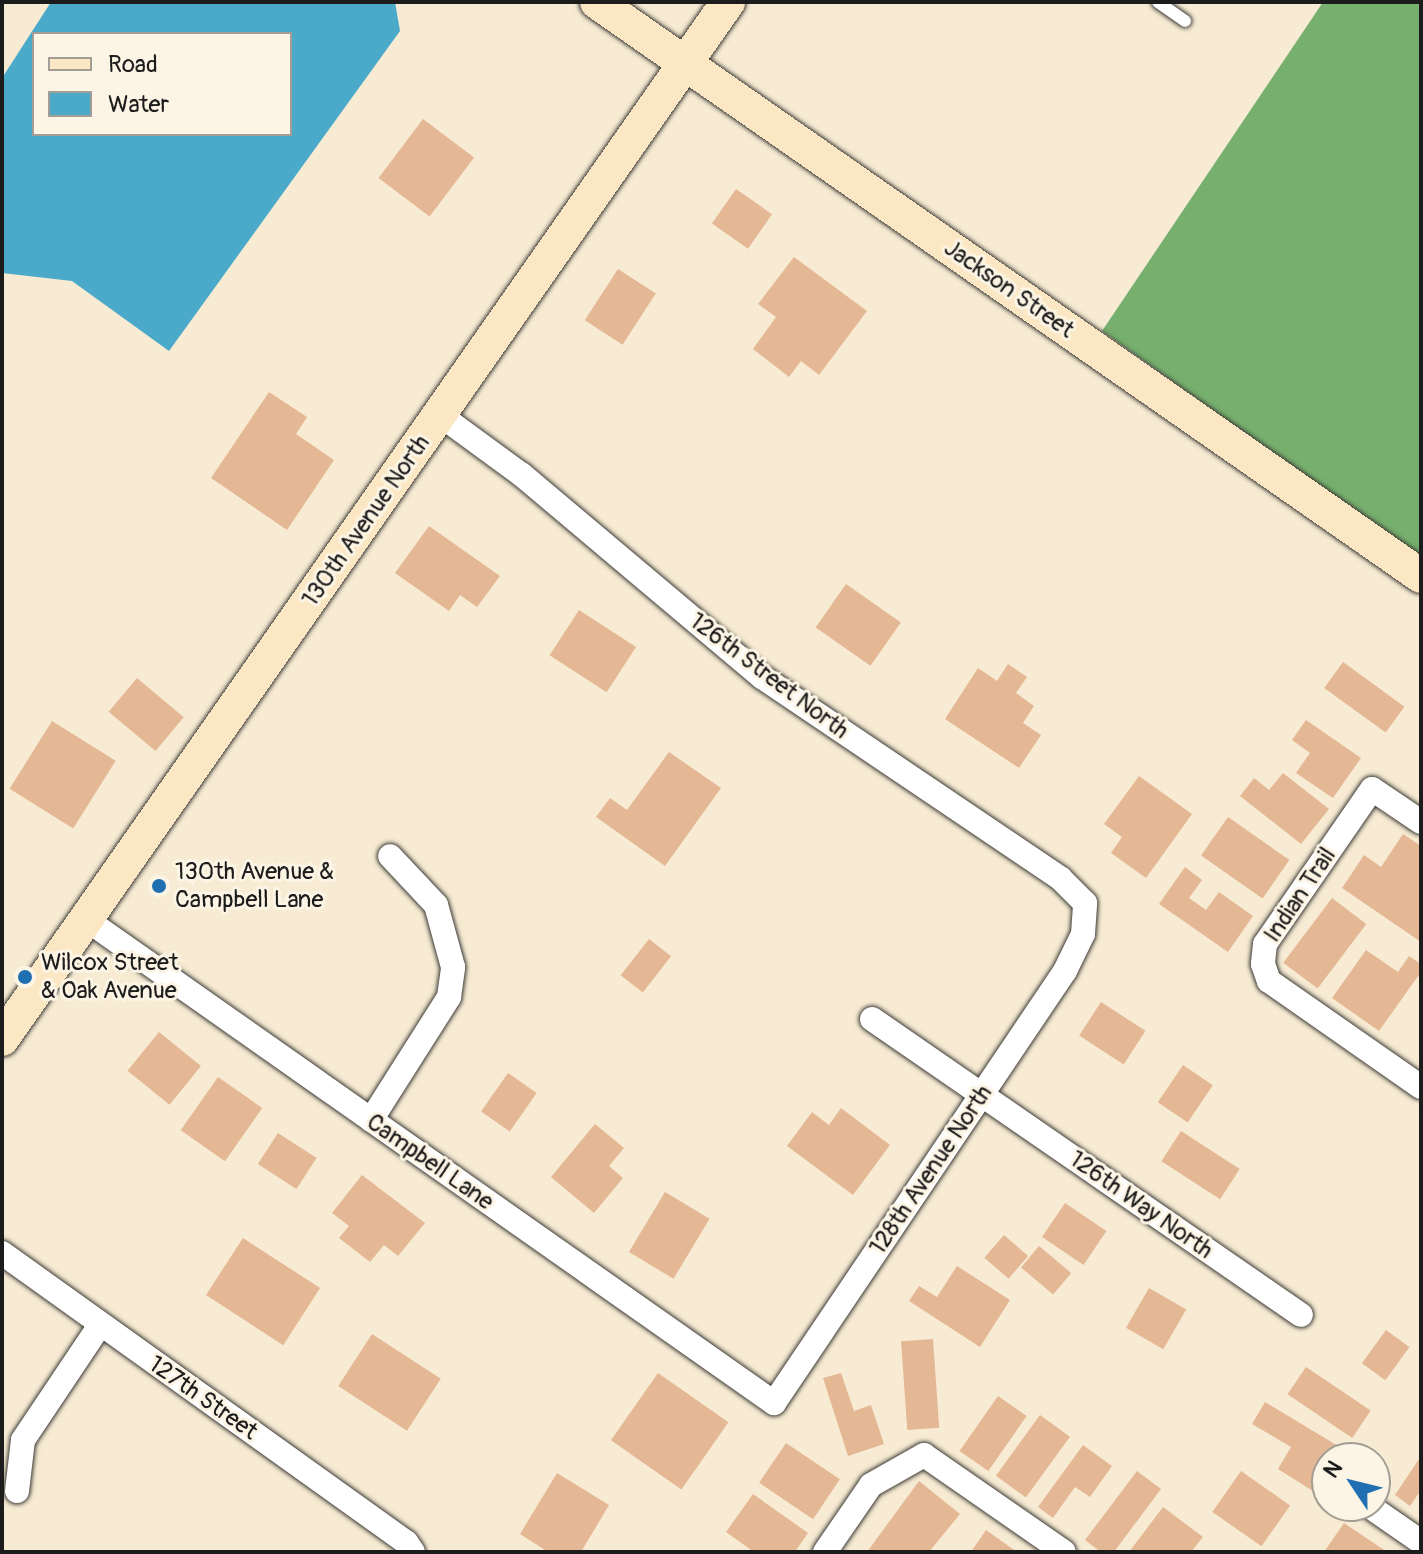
<!DOCTYPE html>
<html>
<head>
<meta charset="utf-8">
<style>
  body { margin:0 }
  #map { position:relative; width:1423px; height:1554px; overflow:hidden; background:#f7ebd3; font-family:Pangolin,sans-serif }
  div>[style] { position:absolute }
  [style*='--x'] { left:calc(var(--x)*1px); top:calc(var(--y)*1px); width:calc(var(--w)*1px); rotate:calc(var(--a)*1deg) }
  .forest>* { inset:0; background:#77b06e }
  .water>* { inset:0; background:#4baaca }
  .building>* { inset:0; background:#e5b895; transform-origin:0 0 }
  .roads { filter:drop-shadow(0 0 2px #3d3b37) drop-shadow(0 0 2px #3d3b37) }
  .lane>* { height:12px; margin:-6px; padding:0 6px; transform-origin:6px; border-radius:6px; background:#fff }
  .street>* { height:24px; margin:-12px; padding:0 12px; transform-origin:12px; border-radius:12px; background:#fff }
  .secondary>* { height:34px; margin:-17px; padding:0 17px; transform-origin:17px; border-radius:17px; background:#fbe7c3 }
  .dots>* { width:22px; height:22px; translate:-50% -50%; box-sizing:border-box; border:4px solid #fcf5e5; border-radius:50% }
  span { translate:-50% -50%; white-space:nowrap; text-align:center; line-height:1.15; -webkit-text-stroke:6px #fcf5e5; paint-order:stroke }
  .street-label { font-size:24px; color:#1c1c1c }
  .poi-label { font-size:24px; color:#1c1c1c }
  .left { translate:0 -50%; text-align:left }
  .frame { position:absolute; inset:0; border:4px solid #1c1c1c; pointer-events:none }
  .legend { position:absolute; left:32px; top:32px; width:260px; height:104px; box-sizing:border-box; background:#fcf5e5; border:2px solid #a29e95; margin:0; padding:10px 14px; list-style:none; font-size:24px; color:#1c1c1c }
  .legend li { display:flex; align-items:center; gap:16px; height:40px }
  .legend b { width:40px; border:2px solid #a29e95 }
  .north { position:absolute; left:1311px; top:1442px; width:80px; height:80px; box-sizing:border-box; background:#fcf5e5; border:2px solid #a29e95; border-radius:50%; rotate:305deg; font-size:22px; font-weight:700; line-height:32px; text-align:center; color:#1c1c1c }
  .north::after { content:''; display:block; margin:auto; width:28px; height:36px; background:#1f6fb2; clip-path:polygon(50% 0,100% 100%,50% 72%,0 100%) }
</style>
</head>
<body>
<div id="map">
  <div class="forest">
    <i style="clip-path:polygon(1323px 2px,1421px 2px,1421px 558px,1102px 331px)"></i>
  </div>
  <div class="water">
    <i style="clip-path:polygon(evenodd,51px 2px,395px 2px,400px 31px,169px 351px,72px 281px,2px 273px,2px 78px,51px 2px,34px 34px,290px 34px,290px 134px,34px 134px,34px 34px)"></i>
  </div>
  <div class="building">
    <i style="left:423px;top:119px;width:64px;height:74px;rotate:37deg"></i>
    <i style="left:736px;top:189px;width:44px;height:42px;rotate:35deg"></i>
    <i style="clip-path:polygon(794px 257px,867px 311px,819px 375px,801px 361px,789px 377px,753px 349px,776px 317px,758px 304px)"></i>
    <i style="left:618px;top:269px;width:45px;height:61px;rotate:33deg"></i>
    <i style="clip-path:polygon(269px 392px,307px 417px,296px 434px,334px 460px,287px 530px,211px 478px)"></i>
    <i style="clip-path:polygon(429px 526px,500px 576px,477px 607px,460px 595px,449px 611px,395px 573px)"></i>
    <i style="left:846px;top:584px;width:67px;height:53px;rotate:35deg"></i>
    <i style="left:579px;top:610px;width:68px;height:54px;rotate:33deg"></i>
    <i style="left:1343px;top:662px;width:76px;height:32px;rotate:36deg"></i>
    <i style="clip-path:polygon(1008px 664px,1027px 677px,1016px 693px,1034px 706px,1023px 723px,1041px 735px,1019px 768px,945px 719px,978px 668px,997px 681px)"></i>
    <i style="left:137px;top:678px;width:61px;height:44px;rotate:40deg"></i>
    <i style="clip-path:polygon(1306px 720px,1361px 758px,1333px 798px,1296px 773px,1310px 753px,1292px 740px)"></i>
    <i style="left:52px;top:721px;width:75px;height:80px;rotate:32deg"></i>
    <i style="clip-path:polygon(669px 752px,721px 788px,665px 866px,596px 817px,610px 798px,627px 810px)"></i>
    <i style="clip-path:polygon(1283px 773px,1329px 809px,1301px 844px,1240px 796px,1254px 778px,1269px 790px)"></i>
    <i style="clip-path:polygon(1139px 776px,1192px 814px,1146px 878px,1111px 853px,1122px 837px,1104px 824px)"></i>
    <i style="left:1228px;top:817px;width:75px;height:47px;rotate:35deg"></i>
    <i style="clip-path:polygon(1403px 834px,1421px 846px,1421px 942px,1342px 888px,1364px 855px,1381px 867px)"></i>
    <i style="clip-path:polygon(1185px 867px,1202px 880px,1189px 898px,1206px 910px,1219px 892px,1253px 916px,1228px 952px,1159px 904px)"></i>
    <i style="left:1332px;top:898px;width:43px;height:81px;rotate:37deg"></i>
    <i style="left:649px;top:939px;width:28px;height:46px;rotate:38deg"></i>
    <i style="clip-path:polygon(1366px 950px,1398px 972px,1409px 956px,1421px 964px,1421px 972px,1379px 1031px,1332px 998px)"></i>
    <i style="left:1101px;top:1002px;width:53px;height:40px;rotate:33deg"></i>
    <i style="left:159px;top:1032px;width:54px;height:50px;rotate:39deg"></i>
    <i style="left:1183px;top:1065px;width:36px;height:45px;rotate:34deg"></i>
    <i style="left:508px;top:1073px;width:35px;height:47px;rotate:35deg"></i>
    <i style="left:218px;top:1077px;width:54px;height:65px;rotate:35deg"></i>
    <i style="clip-path:polygon(841px 1108px,890px 1145px,853px 1195px,787px 1146px,812px 1112px,829px 1125px)"></i>
    <i style="clip-path:polygon(595px 1124px,624px 1148px,609px 1166px,623px 1178px,594px 1213px,551px 1177px)"></i>
    <i style="left:1181px;top:1131px;width:70px;height:36px;rotate:33deg"></i>
    <i style="left:278px;top:1133px;width:46px;height:37px;rotate:33deg"></i>
    <i style="clip-path:polygon(362px 1175px,425px 1223px,398px 1256px,384px 1245px,370px 1262px,339px 1238px,349px 1226px,332px 1213px)"></i>
    <i style="left:665px;top:1192px;width:52px;height:70px;rotate:31deg"></i>
    <i style="left:1065px;top:1203px;width:50px;height:41px;rotate:34deg"></i>
    <i style="left:1004px;top:1235px;width:32px;height:30px;rotate:41deg"></i>
    <i style="left:243px;top:1238px;width:92px;height:68px;rotate:33deg"></i>
    <i style="left:1039px;top:1246px;width:42px;height:28px;rotate:40deg"></i>
    <i style="clip-path:polygon(957px 1266px,1010px 1300px,980px 1347px,909px 1301px,919px 1286px,937px 1297px)"></i>
    <i style="left:1149px;top:1288px;width:43px;height:46px;rotate:30deg"></i>
    <i style="left:1386px;top:1330px;width:29px;height:41px;rotate:36deg"></i>
    <i style="left:372px;top:1334px;width:82px;height:62px;rotate:33deg"></i>
    <i style="left:933px;top:1339px;width:89px;height:32px;rotate:86deg"></i>
    <i style="left:1306px;top:1367px;width:78px;height:33px;rotate:34deg"></i>
    <i style="left:658px;top:1373px;width:86px;height:82px;rotate:35deg"></i>
    <i style="clip-path:polygon(841px 1373px,854px 1411px,871px 1405px,884px 1444px,848px 1456px,823px 1378px)"></i>
    <i style="left:998px;top:1396px;width:35px;height:67px;rotate:35deg"></i>
    <i style="clip-path:polygon(1265px 1402px,1343px 1449px,1337px 1458px,1327px 1458px,1327px 1475px,1316px 1493px,1278px 1469px,1291px 1447px,1252px 1424px)"></i>
    <i style="left:1040px;top:1415px;width:37px;height:75px;rotate:36deg"></i>
    <i style="left:786px;top:1443px;width:65px;height:48px;rotate:34deg"></i>
    <i style="clip-path:polygon(1083px 1445px,1112px 1466px,1090px 1497px,1075px 1487px,1053px 1518px,1038px 1507px)"></i>
    <i style="clip-path:polygon(1421px 1456px,1421px 1490px,1410px 1506px,1395px 1495px)"></i>
    <i style="clip-path:polygon(1137px 1471px,1161px 1489px,1114px 1552px,1101px 1552px,1085px 1540px)"></i>
    <i style="left:1241px;top:1471px;width:60px;height:50px;rotate:35deg"></i>
    <i style="clip-path:polygon(557px 1473px,609px 1505px,581px 1552px,548px 1552px,520px 1534px)"></i>
    <i style="clip-path:polygon(919px 1481px,960px 1514px,929px 1552px,867px 1552px)"></i>
    <i style="clip-path:polygon(753px 1494px,808px 1533px,795px 1552px,754px 1552px,726px 1532px)"></i>
    <i style="clip-path:polygon(1163px 1507px,1203px 1537px,1191px 1552px,1129px 1552px)"></i>
    <i style="clip-path:polygon(1344px 1523px,1387px 1552px,1324px 1552px)"></i>
    <i style="clip-path:polygon(986px 1530px,1017px 1552px,971px 1552px)"></i>
  </div>
  <div class="roads">
    <div class="lane">
      <i style="--x:1158;--y:2;--w:33;--a:35"></i>
    </div>
    <div class="street">
      <i style="--x:1421;--y:822;--w:59;--a:-146"></i>
      <i style="--x:1372;--y:789;--w:188;--a:124.6"></i>
      <i style="--x:1265;--y:944;--w:20;--a:96"></i>
      <i style="--x:1263;--y:964;--w:18;--a:71"></i>
      <i style="--x:1269;--y:981;--w:185;--a:34.9"></i>
      <i style="--x:87;--y:920;--w:840;--a:35.11"></i>
      <i style="--x:774;--y:1403;--w:521;--a:-56.04"></i>
      <i style="--x:1065;--y:971;--w:41;--a:-64.1"></i>
      <i style="--x:1083;--y:934;--w:31;--a:-86"></i>
      <i style="--x:1085;--y:903;--w:35;--a:-135"></i>
      <i style="--x:1060;--y:878;--w:359;--a:-146"></i>
      <i style="--x:762;--y:677;--w:314;--a:-139.9"></i>
      <i style="--x:522;--y:475;--w:102;--a:-143.8"></i>
      <i style="--x:872;--y:1019;--w:521;--a:34.6"></i>
      <i style="--x:371;--y:1120;--w:146;--a:-57.6"></i>
      <i style="--x:449;--y:997;--w:30;--a:-82"></i>
      <i style="--x:453;--y:967;--w:64;--a:-105.3"></i>
      <i style="--x:436;--y:905;--w:67;--a:-133.2"></i>
      <i style="--x:2;--y:1253;--w:497;--a:35.6"></i>
      <i style="--x:406;--y:1542;--w:12;--a:55"></i>
      <i style="--x:17;--y:1491;--w:51;--a:-83.3"></i>
      <i style="--x:23;--y:1440;--w:138;--a:-56.2"></i>
      <i style="--x:1369;--y:1506;--w:63;--a:34.7"></i>
      <i style="--x:825;--y:1552;--w:81;--a:-55.5"></i>
      <i style="--x:871;--y:1485;--w:61;--a:-29.5"></i>
      <i style="--x:924;--y:1455;--w:170;--a:34.7"></i>
    </div>
    <div class="secondary">
      <i style="--x:597;--y:2;--w:1004;--a:34.86"></i>
      <i style="--x:2;--y:1039;--w:1266;--a:-55"></i>
    </div>
  </div>
  <div class="dots">
    <i style="left:159px;top:886px;background:#1f6fb2"></i>
    <i style="left:25px;top:977px;background:#1f6fb2"></i>
  </div>
  <div class="street-label">
    <span style="left:1009px;top:289px;rotate:35deg">Jackson Street</span>
    <span style="left:366px;top:521px;rotate:-55deg">130th Avenue North</span>
    <span style="left:769px;top:676px;rotate:37deg">126th Street North</span>
    <span style="left:1300px;top:895px;rotate:-56deg">Indian Trail</span>
    <span style="left:430px;top:1162px;rotate:35deg">Campbell Lane</span>
    <span style="left:931px;top:1170px;rotate:-56deg">128th Avenue North</span>
    <span style="left:1141px;top:1205px;rotate:35deg">126th Way North</span>
    <span style="left:203px;top:1398px;rotate:35deg">127th Street</span>
  </div>
  <div class="poi-label">
    <span class="left" style="left:175px;top:886px">130th Avenue &amp;<br>Campbell Lane</span>
    <span class="left" style="left:41px;top:977px">Wilcox Street<br>&amp; Oak Avenue</span>
  </div>
  <div class="frame"></div>
  <ul class="legend">
  <li><b style="height:10px;background:#fbe7c3"></b>Road</li>
  <li><b style="height:22px;background:#4baaca"></b>Water</li>
  </ul>
  <div class="north">N</div>
</div>
</body>
</html>
